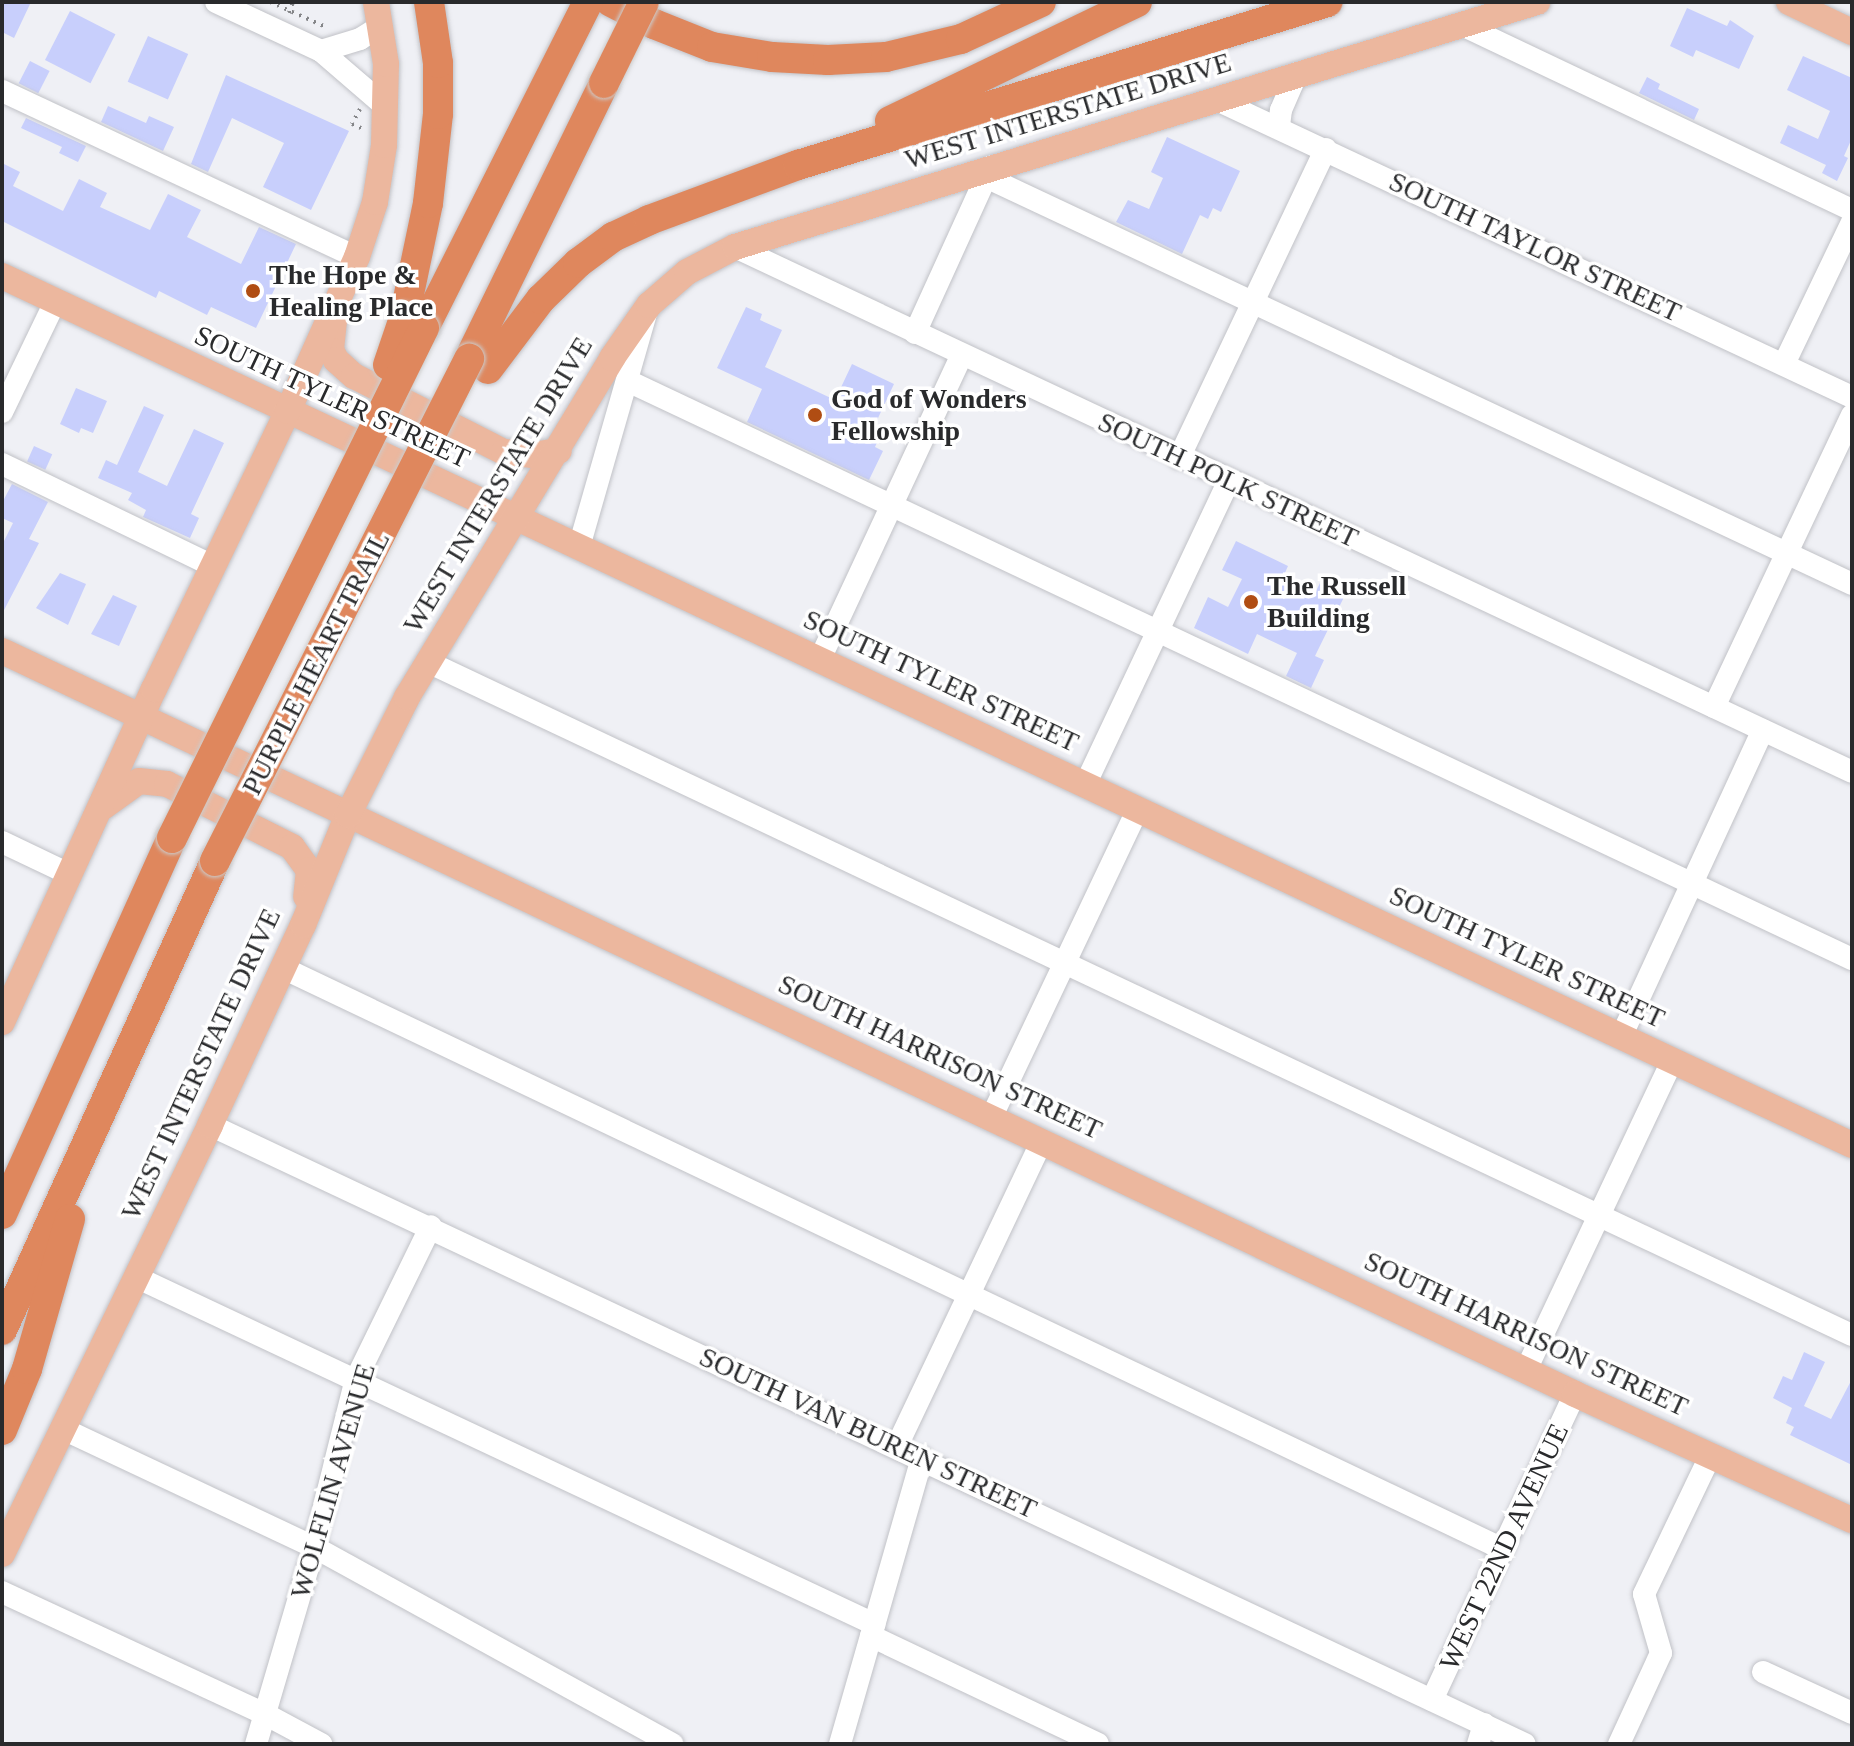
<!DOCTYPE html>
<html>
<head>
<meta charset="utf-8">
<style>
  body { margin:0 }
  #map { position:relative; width:1854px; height:1746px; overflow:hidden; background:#eff0f5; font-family:Georgia,serif }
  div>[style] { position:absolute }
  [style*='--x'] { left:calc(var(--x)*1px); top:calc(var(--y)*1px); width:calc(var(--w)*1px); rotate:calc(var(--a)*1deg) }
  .building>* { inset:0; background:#c8cffc; transform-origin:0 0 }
  .path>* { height:4px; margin-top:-2px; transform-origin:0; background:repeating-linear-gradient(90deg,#848588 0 2px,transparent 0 8px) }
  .roads { filter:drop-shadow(0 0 2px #c1c2c7) drop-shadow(0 0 2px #c1c2c7) }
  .minor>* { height:22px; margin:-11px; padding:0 11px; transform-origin:11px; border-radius:11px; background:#fff }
  .major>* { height:26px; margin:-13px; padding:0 13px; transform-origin:13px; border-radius:13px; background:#ecb79e }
  .highway>* { height:30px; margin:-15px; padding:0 15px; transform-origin:15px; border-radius:15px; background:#df875d }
  .bridges { filter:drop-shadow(0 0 2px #ccc) drop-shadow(0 0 2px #ccc) }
  .highway-bridge>* { height:30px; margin:-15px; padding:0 15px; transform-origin:15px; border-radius:15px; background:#df875d }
  .dots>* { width:22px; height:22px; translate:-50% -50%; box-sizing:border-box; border:4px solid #fff; border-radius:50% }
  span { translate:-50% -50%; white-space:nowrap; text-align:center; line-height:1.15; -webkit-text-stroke:7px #fff; paint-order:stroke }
  .street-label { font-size:28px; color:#292a2c }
  .poi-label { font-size:28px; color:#292a2c; font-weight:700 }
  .left { translate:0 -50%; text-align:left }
  .frame { position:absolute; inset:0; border:4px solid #292a2c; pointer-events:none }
</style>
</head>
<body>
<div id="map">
  <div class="building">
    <i style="clip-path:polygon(2px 2px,31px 2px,14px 38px,2px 32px)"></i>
    <i style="clip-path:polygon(1687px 8px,1727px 26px,1730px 20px,1754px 36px,1739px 69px,1696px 50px,1693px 57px,1670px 46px)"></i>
    <i style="left:70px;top:11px;width:51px;height:55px;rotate:27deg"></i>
    <i style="left:148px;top:36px;width:44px;height:50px;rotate:24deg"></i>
    <i style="clip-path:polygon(1803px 56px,1852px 78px,1852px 138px,1844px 156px,1848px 158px,1837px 181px,1822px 173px,1826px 165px,1780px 143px,1788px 125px,1818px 139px,1830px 111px,1787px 90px)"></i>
    <i style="left:30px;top:61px;width:22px;height:25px;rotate:27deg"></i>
    <i style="clip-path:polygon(226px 75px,349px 131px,311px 210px,263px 187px,284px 143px,232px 118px,208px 172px,191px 164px)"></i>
    <i style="clip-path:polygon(1647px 77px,1660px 84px,1658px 89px,1699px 109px,1694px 120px,1639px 93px)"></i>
    <i style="clip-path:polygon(108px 106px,146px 123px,149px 116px,174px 127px,163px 151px,101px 122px)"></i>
    <i style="clip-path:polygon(26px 118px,86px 146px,78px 162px,59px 153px,62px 147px,21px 128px)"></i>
    <i style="clip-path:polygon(1167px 137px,1240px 171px,1221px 212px,1213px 208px,1208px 219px,1200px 215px,1182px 254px,1116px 222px,1128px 200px,1149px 209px,1163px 178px,1151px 172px)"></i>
    <i style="clip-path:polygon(2px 163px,20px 172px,13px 186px,63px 211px,79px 179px,107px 193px,100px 207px,150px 230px,168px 194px,201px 210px,187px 237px,241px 264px,259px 227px,296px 244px,256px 328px,211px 307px,207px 315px,159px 291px,156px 298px,2px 221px)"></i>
    <i style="clip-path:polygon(746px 307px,762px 314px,760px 320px,782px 330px,765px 367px,835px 400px,852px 364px,894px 384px,871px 433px,879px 438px,875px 447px,883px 451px,869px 480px,747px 422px,762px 389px,717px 368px)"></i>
    <i style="clip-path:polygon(76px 388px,107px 401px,93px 433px,81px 428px,79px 433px,60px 424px)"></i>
    <i style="clip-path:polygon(144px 406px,164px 415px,138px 472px,167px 486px,194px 429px,224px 443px,191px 514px,199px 518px,190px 538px,143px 517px,146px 510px,128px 500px,132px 493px,98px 478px,106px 460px,117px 465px)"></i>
    <i style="left:34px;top:446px;width:20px;height:17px;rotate:24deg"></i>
    <i style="clip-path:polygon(12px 484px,48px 502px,29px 539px,39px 543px,2px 614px,2px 545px,13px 523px,2px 518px,2px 503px)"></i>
    <i style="clip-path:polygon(1236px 541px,1288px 566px,1284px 575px,1316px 591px,1320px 583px,1345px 595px,1315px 656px,1324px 660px,1311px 688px,1286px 676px,1297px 653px,1257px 634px,1248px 654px,1194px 628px,1208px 597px,1228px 607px,1242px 579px,1222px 570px)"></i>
    <i style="clip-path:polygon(60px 573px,86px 584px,68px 625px,36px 608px)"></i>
    <i style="clip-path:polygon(113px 595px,137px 606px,119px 646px,91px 634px)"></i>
    <i style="clip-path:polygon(1804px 1352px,1825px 1362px,1804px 1406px,1831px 1419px,1852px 1379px,1852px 1465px,1790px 1435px,1794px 1427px,1786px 1423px,1792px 1408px,1773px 1398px,1783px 1376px,1792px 1380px)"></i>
  </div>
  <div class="path">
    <i style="--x:270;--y:2;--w:61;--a:24.1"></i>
    <i style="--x:289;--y:13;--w:12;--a:-70"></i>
    <i style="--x:360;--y:109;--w:17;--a:118"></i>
    <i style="--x:352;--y:124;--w:10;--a:24"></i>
  </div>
  <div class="roads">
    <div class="minor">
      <i style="--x:216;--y:2;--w:116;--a:25"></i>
      <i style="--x:321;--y:51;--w:86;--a:40.7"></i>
      <i style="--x:1460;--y:24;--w:434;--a:25.4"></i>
      <i style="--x:321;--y:51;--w:41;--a:-17.1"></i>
      <i style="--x:360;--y:39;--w:25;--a:-32"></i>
      <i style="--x:2;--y:91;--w:392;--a:25.1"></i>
      <i style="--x:1217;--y:100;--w:701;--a:25.07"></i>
      <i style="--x:1279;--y:126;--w:16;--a:-83"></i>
      <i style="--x:1281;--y:110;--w:40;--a:-66.6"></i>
      <i style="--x:986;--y:177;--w:957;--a:25.17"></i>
      <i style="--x:735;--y:247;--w:1234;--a:25.17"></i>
      <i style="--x:915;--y:333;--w:183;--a:-65.5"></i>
      <i style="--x:1784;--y:364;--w:157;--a:-64.4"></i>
      <i style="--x:628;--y:381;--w:1354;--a:25.28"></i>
      <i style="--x:2;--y:412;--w:122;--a:-64.3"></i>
      <i style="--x:1179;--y:458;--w:342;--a:-64.6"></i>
      <i style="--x:2;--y:464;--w:234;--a:25.8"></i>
      <i style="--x:579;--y:547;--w:242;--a:-74"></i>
      <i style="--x:820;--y:659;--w:336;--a:-65"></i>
      <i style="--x:428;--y:662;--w:1575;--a:25.3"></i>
      <i style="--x:1714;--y:707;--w:323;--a:-64.7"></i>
      <i style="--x:1085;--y:785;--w:336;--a:-64.7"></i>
      <i style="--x:2;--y:842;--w:74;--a:25.5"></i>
      <i style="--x:283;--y:968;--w:1351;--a:25.47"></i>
      <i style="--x:1621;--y:1037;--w:338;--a:-65.2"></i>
      <i style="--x:992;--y:1116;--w:339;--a:-64.6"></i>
      <i style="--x:210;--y:1125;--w:1453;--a:25.21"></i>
      <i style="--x:136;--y:1277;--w:816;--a:25.18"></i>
      <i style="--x:1526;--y:1370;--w:342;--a:-64.7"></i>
      <i style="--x:63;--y:1429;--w:277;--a:25.2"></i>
      <i style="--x:314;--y:1547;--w:409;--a:28.8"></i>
      <i style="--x:897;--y:1446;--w:338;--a:-64.6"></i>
      <i style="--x:2;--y:1592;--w:290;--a:24.9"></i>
      <i style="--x:265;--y:1714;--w:64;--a:28.2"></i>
      <i style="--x:871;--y:1636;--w:251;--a:25.4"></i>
      <i style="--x:1763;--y:1672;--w:98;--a:24.7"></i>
      <i style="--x:1432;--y:1700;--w:338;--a:-65"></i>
      <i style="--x:256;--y:1744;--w:205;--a:-73.6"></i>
      <i style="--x:314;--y:1547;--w:173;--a:-76"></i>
      <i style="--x:356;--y:1379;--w:170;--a:-63.9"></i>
      <i style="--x:840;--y:1744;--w:298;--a:-74"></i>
      <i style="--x:1478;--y:1744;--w:21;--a:-73"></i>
      <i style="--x:1619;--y:1744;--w:100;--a:-65.2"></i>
      <i style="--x:1661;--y:1653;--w:61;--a:-106.1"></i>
      <i style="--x:1644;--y:1594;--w:153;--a:-64.4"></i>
    </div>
    <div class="major">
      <i style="--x:1789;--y:2;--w:70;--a:25.5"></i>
      <i style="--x:2;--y:276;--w:2044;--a:25.16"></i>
      <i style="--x:334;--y:321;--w:29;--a:96"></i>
      <i style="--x:331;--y:350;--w:11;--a:63"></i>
      <i style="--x:336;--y:360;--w:24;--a:42"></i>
      <i style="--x:354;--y:376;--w:168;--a:26.9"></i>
      <i style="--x:504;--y:452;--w:29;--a:6"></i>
      <i style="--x:533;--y:455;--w:26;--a:-9"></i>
      <i style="--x:2;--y:651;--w:1740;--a:25.28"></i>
      <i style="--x:1575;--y:1394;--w:304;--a:24.5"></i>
      <i style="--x:103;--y:807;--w:44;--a:-35.8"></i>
      <i style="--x:139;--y:781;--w:28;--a:6"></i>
      <i style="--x:167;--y:784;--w:140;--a:26.7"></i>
      <i style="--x:292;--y:847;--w:29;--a:54"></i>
      <i style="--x:309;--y:870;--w:27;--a:96"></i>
      <i style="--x:2;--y:1022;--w:366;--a:-65.5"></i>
      <i style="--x:154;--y:689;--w:309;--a:-64.3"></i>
      <i style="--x:288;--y:411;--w:169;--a:-65.9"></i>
      <i style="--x:357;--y:257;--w:58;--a:-71.9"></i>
      <i style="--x:375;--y:202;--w:58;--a:-81"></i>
      <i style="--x:384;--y:145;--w:81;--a:-88.6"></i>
      <i style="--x:386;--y:64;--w:63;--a:-99.2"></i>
      <i style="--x:2;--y:1554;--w:477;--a:-64.1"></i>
      <i style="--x:210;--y:1125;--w:221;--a:-65.1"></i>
      <i style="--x:303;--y:925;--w:119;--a:-67.8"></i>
      <i style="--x:348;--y:815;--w:132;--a:-63.4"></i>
      <i style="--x:407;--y:697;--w:396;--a:-58.8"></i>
      <i style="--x:612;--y:358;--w:65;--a:-55.1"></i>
      <i style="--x:649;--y:305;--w:50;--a:-41"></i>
      <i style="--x:687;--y:272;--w:54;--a:-27.5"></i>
      <i style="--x:735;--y:247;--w:839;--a:-16.99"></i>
    </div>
    <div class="highway">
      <i style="--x:611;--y:2;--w:48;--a:27.1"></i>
      <i style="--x:654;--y:24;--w:62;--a:21.6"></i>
      <i style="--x:712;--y:47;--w:61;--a:9.5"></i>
      <i style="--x:772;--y:57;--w:56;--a:3.1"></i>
      <i style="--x:828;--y:60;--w:58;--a:-3"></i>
      <i style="--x:886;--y:57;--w:77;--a:-13.5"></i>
      <i style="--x:961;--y:39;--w:88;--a:-24.8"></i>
      <i style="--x:890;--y:121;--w:274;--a:-25.7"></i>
      <i style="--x:404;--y:318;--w:117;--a:-78.2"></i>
      <i style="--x:428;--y:203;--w:90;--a:-83.6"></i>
      <i style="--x:438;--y:114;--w:51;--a:-90"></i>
      <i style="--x:438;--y:63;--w:62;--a:-98.4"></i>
      <i style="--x:424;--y:328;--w:365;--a:-63.3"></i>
      <i style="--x:469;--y:359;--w:307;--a:-63.9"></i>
      <i style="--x:488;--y:369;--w:88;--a:-52.9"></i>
      <i style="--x:541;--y:299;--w:52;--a:-44.2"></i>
      <i style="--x:578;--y:263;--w:44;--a:-36.6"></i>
      <i style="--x:613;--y:237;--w:40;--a:-25"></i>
      <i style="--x:649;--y:220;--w:159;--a:-20.3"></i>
      <i style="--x:798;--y:165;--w:554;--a:-17.1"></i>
      <i style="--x:2;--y:1214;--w:413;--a:-65.7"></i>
      <i style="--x:2;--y:1330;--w:515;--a:-65.57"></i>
      <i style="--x:2;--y:1430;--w:66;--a:-67.7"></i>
      <i style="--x:27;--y:1369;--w:156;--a:-74"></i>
    </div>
  </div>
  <div class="bridges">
    <div class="highway-bridge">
      <i style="--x:604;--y:83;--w:90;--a:-63.7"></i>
      <i style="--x:388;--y:365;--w:50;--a:-71.2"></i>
      <i style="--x:172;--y:838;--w:569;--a:-63.71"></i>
      <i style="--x:215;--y:861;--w:563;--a:-63.16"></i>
    </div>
  </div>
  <div class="dots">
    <i style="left:253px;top:291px;background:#b04d13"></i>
    <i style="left:815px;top:415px;background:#b04d13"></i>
    <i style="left:1251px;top:602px;background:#b04d13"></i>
  </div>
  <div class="street-label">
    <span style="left:1068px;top:111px;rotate:-17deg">WEST INTERSTATE DRIVE</span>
    <span style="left:1535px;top:247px;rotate:25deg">SOUTH TAYLOR STREET</span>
    <span style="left:332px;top:397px;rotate:25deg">SOUTH TYLER STREET</span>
    <span style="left:1228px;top:480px;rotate:25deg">SOUTH POLK STREET</span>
    <span style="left:498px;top:485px;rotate:-59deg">WEST INTERSTATE DRIVE</span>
    <span style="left:316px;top:663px;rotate:-63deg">PURPLE HEART TRAIL</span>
    <span style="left:941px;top:681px;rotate:25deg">SOUTH TYLER STREET</span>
    <span style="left:1527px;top:957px;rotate:25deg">SOUTH TYLER STREET</span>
    <span style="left:940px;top:1057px;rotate:25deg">SOUTH HARRISON STREET</span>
    <span style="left:201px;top:1064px;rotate:-65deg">WEST INTERSTATE DRIVE</span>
    <span style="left:1526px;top:1334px;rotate:25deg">SOUTH HARRISON STREET</span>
    <span style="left:868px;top:1433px;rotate:25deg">SOUTH VAN BUREN STREET</span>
    <span style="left:333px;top:1481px;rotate:-74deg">WOLFLIN AVENUE</span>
    <span style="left:1504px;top:1547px;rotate:-65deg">WEST 22ND AVENUE</span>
  </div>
  <div class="poi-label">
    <span class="left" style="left:269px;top:291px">The Hope &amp;<br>Healing Place</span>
    <span class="left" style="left:831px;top:415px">God of Wonders<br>Fellowship</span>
    <span class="left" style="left:1267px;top:602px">The Russell<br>Building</span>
  </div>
  <div class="frame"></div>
</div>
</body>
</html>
